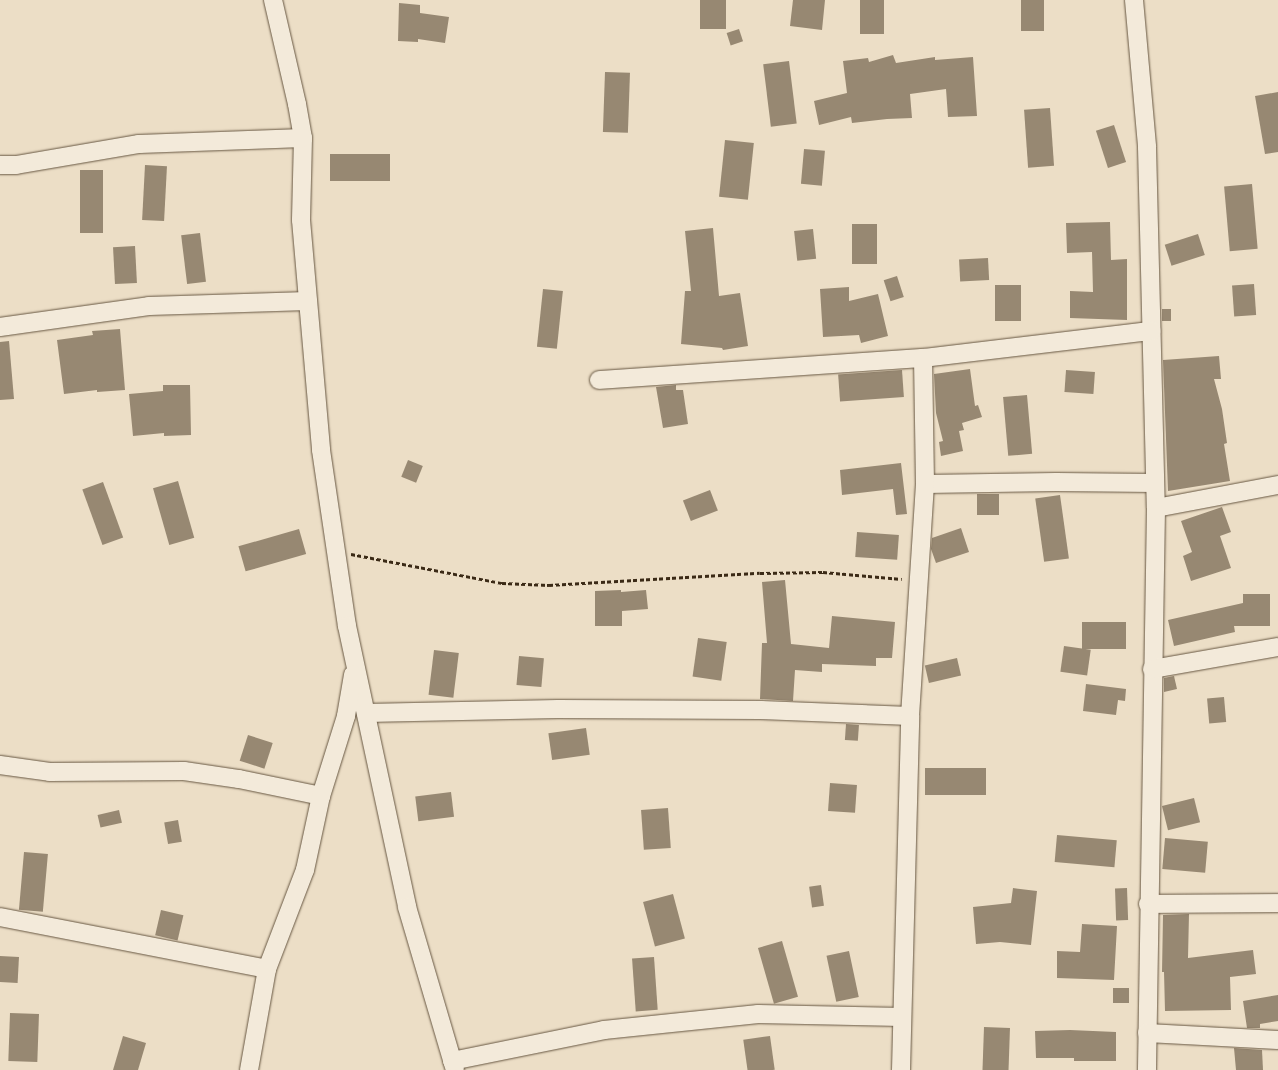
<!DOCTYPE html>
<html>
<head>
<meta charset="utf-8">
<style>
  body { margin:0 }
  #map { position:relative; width:1278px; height:1070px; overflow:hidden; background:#ecdec6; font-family:"IM FELL Double Pica",serif }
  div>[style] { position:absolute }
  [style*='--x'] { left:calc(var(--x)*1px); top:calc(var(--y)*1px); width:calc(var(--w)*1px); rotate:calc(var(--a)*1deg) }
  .building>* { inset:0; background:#978872; transform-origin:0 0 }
  .path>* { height:2.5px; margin-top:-1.25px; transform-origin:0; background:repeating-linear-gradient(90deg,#3b2a16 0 4px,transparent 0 6.5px) }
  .roads { filter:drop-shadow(0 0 1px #675742) drop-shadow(0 0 1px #675742) }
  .minor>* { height:18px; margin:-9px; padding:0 9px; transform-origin:9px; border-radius:9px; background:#f3eada }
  span { translate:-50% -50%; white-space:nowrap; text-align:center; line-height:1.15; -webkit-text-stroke:5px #f3eada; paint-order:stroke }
</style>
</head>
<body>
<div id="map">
  <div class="building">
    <i style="left:700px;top:0;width:26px;height:29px"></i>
    <i style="clip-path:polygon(793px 0,825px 0,822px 30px,790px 26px)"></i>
    <i style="left:860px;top:0;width:24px;height:34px"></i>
    <i style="left:1021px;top:0;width:23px;height:31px"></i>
    <i style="clip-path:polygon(399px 3px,420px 5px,420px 13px,449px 17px,445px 43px,418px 39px,418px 42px,398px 41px)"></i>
    <i style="left:739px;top:29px;width:13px;height:13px;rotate:72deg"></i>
    <i style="clip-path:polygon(893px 55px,896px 63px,935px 57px,935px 60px,973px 57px,977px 116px,948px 117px,946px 89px,910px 94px,912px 118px,887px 119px,852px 123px,851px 117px,819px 125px,814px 101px,847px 93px,843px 61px,868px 58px,869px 62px)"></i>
    <i style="left:789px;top:61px;width:63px;height:26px;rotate:83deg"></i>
    <i style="left:605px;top:72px;width:25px;height:60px;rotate:2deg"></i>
    <i style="clip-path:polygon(1278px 92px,1278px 152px,1265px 154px,1255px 96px)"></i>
    <i style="left:1050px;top:108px;width:58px;height:26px;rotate:86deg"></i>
    <i style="left:1114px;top:125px;width:39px;height:19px;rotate:72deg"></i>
    <i style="left:725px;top:140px;width:29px;height:57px;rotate:6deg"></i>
    <i style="left:804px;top:149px;width:21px;height:35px;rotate:5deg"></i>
    <i style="left:330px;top:154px;width:60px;height:27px"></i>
    <i style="left:145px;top:165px;width:22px;height:55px;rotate:3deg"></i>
    <i style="left:80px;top:170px;width:23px;height:63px"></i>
    <i style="left:1252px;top:184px;width:65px;height:28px;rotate:85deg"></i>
    <i style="clip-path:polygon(1110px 222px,1111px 260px,1127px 259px,1127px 320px,1070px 318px,1070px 291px,1093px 292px,1092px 252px,1067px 253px,1066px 223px)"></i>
    <i style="left:852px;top:224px;width:25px;height:40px"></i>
    <i style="clip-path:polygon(713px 228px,719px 296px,740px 293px,748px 346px,723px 350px,722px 348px,681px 344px,685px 291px,691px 291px,685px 231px)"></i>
    <i style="left:813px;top:229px;width:30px;height:19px;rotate:84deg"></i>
    <i style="left:200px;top:233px;width:49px;height:19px;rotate:83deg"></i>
    <i style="left:1198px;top:234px;width:22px;height:35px;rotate:72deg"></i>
    <i style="left:135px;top:246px;width:37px;height:22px;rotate:87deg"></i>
    <i style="left:988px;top:258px;width:22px;height:29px;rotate:87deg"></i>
    <i style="left:897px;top:276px;width:22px;height:14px;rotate:72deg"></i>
    <i style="left:1254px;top:284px;width:31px;height:22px;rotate:86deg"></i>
    <i style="left:995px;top:285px;width:26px;height:36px"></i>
    <i style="clip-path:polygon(849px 287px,849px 301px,878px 294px,888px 336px,861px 343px,859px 335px,823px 337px,820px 289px)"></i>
    <i style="left:543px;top:289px;width:20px;height:58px;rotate:6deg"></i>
    <i style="left:1162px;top:309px;width:9px;height:12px"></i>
    <i style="clip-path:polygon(120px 329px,125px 390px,97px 392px,97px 390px,64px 394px,57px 340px,93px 335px,92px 331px)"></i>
    <i style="clip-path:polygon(9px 341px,14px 399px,0 400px,0 342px)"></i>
    <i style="clip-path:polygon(1219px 356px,1221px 379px,1214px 379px,1222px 409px,1227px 443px,1224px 444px,1230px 481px,1168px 491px,1163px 360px)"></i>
    <i style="clip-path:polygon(970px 369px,975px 406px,978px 405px,982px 417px,962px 423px,964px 430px,959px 431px,963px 451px,941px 456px,939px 442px,943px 441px,936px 413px,934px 374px)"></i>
    <i style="left:902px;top:370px;width:27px;height:64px;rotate:86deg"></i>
    <i style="left:1066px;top:370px;width:29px;height:22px;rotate:4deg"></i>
    <i style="clip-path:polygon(163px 385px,190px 385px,191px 435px,164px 436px,164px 433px,133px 436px,129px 394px,163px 391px)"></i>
    <i style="clip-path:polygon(676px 385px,676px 390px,683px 390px,688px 424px,663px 428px,656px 387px)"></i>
    <i style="left:1027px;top:395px;width:59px;height:24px;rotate:85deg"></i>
    <i style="left:408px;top:460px;width:16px;height:18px;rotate:22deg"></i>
    <i style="clip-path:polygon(901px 463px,907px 514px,896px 515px,893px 489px,842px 495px,840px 470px)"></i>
    <i style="left:178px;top:481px;width:59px;height:26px;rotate:74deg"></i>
    <i style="left:103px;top:482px;width:59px;height:22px;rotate:70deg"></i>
    <i style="left:710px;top:490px;width:22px;height:29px;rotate:69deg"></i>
    <i style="left:977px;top:494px;width:22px;height:21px"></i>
    <i style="left:1060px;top:495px;width:64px;height:25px;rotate:82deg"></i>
    <i style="clip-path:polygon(1222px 507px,1231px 532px,1220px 536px,1231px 568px,1191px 581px,1183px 556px,1192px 552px,1181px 521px)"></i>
    <i style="clip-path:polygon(961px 528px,969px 552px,936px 563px,931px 549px,932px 538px)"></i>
    <i style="left:299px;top:529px;width:26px;height:63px;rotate:74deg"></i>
    <i style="left:857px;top:532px;width:42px;height:25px;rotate:4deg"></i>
    <i style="clip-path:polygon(785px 580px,791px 644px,829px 648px,832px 616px,895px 622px,892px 658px,876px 658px,876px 666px,822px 664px,822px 672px,795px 670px,793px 701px,760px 699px,762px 643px,767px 643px,762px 582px)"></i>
    <i style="clip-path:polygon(621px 590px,621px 592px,646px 590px,648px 609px,622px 611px,622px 626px,595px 626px,595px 591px)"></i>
    <i style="clip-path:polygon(1243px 594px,1270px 594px,1270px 626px,1234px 626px,1235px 632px,1174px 646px,1168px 620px,1243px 603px)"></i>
    <i style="left:1082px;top:622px;width:44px;height:27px"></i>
    <i style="left:698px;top:638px;width:29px;height:39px;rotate:8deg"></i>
    <i style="left:1064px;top:646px;width:27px;height:26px;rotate:8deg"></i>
    <i style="left:434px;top:650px;width:25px;height:45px;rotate:7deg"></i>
    <i style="left:519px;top:656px;width:25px;height:29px;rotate:5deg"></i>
    <i style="left:957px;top:658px;width:18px;height:33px;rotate:77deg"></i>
    <i style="clip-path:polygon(1174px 676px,1177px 689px,1164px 692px,1164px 678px)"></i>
    <i style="clip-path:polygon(1086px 684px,1126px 689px,1125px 701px,1118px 700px,1116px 715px,1083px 711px)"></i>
    <i style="left:1224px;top:697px;width:25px;height:17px;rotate:85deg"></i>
    <i style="left:846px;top:724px;width:13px;height:16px;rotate:4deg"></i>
    <i style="left:586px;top:728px;width:27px;height:38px;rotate:82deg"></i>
    <i style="left:248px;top:735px;width:26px;height:27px;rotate:18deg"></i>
    <i style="left:925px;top:768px;width:61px;height:27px"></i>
    <i style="left:830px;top:783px;width:27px;height:28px;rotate:4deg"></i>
    <i style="left:451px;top:792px;width:25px;height:36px;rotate:83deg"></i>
    <i style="left:1194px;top:798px;width:25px;height:33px;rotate:76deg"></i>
    <i style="left:668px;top:808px;width:40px;height:27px;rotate:86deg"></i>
    <i style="left:119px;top:810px;width:13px;height:22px;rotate:77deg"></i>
    <i style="left:178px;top:820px;width:22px;height:14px;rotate:80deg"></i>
    <i style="left:1057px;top:835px;width:60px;height:27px;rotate:5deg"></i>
    <i style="left:1165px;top:838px;width:43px;height:31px;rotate:5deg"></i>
    <i style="left:24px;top:852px;width:24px;height:58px;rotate:5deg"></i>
    <i style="left:821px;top:885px;width:21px;height:12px;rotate:82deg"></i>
    <i style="clip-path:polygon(1013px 888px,1037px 891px,1031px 945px,1000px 942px,976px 944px,973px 907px,1011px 903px)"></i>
    <i style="left:1127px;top:888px;width:32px;height:12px;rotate:88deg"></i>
    <i style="left:673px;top:894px;width:46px;height:31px;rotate:75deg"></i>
    <i style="left:161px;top:910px;width:23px;height:26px;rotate:13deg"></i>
    <i style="clip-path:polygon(1189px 914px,1188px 958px,1253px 950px,1256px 974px,1230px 977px,1231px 1010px,1165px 1011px,1164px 972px,1162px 972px,1163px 915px)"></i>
    <i style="clip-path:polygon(1082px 924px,1117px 926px,1114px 980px,1057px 978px,1057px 951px,1080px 952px)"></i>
    <i style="left:782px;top:941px;width:58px;height:25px;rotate:74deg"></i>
    <i style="left:849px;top:951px;width:47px;height:23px;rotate:78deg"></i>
    <i style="left:0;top:956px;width:19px;height:26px;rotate:3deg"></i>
    <i style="left:654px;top:957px;width:53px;height:22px;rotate:86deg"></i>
    <i style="left:1113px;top:988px;width:16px;height:15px"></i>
    <i style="clip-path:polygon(1278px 995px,1278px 1021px,1260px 1024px,1260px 1028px,1247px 1028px,1243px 1001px)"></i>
    <i style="left:10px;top:1013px;width:29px;height:48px;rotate:2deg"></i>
    <i style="left:984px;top:1027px;width:26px;height:43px;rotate:2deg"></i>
    <i style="clip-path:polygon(1070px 1030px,1116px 1032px,1116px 1061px,1074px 1061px,1074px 1058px,1036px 1058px,1035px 1031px)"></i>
    <i style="clip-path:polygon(123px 1036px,146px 1043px,138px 1070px,113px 1070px)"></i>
    <i style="left:770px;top:1036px;width:34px;height:27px;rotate:82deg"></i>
    <i style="clip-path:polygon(1234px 1048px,1262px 1050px,1263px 1070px,1236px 1070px)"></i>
  </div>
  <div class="path">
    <i style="--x:351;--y:554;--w:154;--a:10.9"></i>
    <i style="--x:502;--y:583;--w:47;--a:2.4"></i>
    <i style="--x:549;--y:585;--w:211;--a:-3.3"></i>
    <i style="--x:760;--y:573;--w:63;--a:-0.9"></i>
    <i style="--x:823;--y:572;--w:79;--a:5.1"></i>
  </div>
  <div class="roads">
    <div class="minor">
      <i style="--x:273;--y:0;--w:107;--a:77"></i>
      <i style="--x:297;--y:104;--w:35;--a:80"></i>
      <i style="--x:303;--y:138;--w:82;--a:91.4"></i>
      <i style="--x:301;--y:220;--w:231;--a:85"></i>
      <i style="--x:321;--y:450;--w:178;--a:81.6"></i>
      <i style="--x:347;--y:626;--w:287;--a:77.9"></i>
      <i style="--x:407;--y:907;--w:170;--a:73.6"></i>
      <i style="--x:1134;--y:0;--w:148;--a:84.9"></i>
      <i style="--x:1147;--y:147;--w:361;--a:88.6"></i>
      <i style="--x:1156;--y:508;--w:562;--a:90.92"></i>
      <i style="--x:0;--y:165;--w:16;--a:0"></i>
      <i style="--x:16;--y:165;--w:125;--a:-9.7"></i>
      <i style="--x:139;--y:144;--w:164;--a:-2.1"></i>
      <i style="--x:0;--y:327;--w:150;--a:-8"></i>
      <i style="--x:149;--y:306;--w:159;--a:-1.8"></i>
      <i style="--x:599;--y:380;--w:325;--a:-3.9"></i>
      <i style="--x:923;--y:358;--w:230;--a:-6.8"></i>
      <i style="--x:925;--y:484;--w:131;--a:-0.9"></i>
      <i style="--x:1056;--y:482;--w:99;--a:0.6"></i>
      <i style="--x:1156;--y:508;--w:124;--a:-10.7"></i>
      <i style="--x:1152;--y:669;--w:128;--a:-9.9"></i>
      <i style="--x:366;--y:713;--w:192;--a:-1.2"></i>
      <i style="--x:558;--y:709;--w:203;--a:0.3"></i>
      <i style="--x:761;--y:710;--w:149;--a:2.3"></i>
      <i style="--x:0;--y:765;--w:50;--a:8"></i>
      <i style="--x:50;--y:772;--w:134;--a:-0.4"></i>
      <i style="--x:184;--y:771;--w:56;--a:8.3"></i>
      <i style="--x:239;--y:779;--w:84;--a:11.7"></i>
      <i style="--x:1148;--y:904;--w:130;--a:-0.4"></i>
      <i style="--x:0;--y:917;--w:272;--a:11"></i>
      <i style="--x:1147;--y:1033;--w:131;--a:3.1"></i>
      <i style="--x:452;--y:1061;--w:155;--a:-11.5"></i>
      <i style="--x:604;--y:1030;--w:155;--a:-5.9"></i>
      <i style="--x:758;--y:1014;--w:144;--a:1.2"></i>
      <i style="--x:249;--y:1070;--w:103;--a:-79.9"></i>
      <i style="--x:267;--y:969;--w:106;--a:-69"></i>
      <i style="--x:305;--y:870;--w:76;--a:-77.8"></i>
      <i style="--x:321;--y:796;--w:84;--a:-72.6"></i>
      <i style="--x:346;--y:716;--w:42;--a:-80.3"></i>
      <i style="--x:901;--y:1070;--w:354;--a:-88.5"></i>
      <i style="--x:910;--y:716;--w:232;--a:-86.3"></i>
      <i style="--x:925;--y:484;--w:126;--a:-90.9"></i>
    </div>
  </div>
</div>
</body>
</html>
